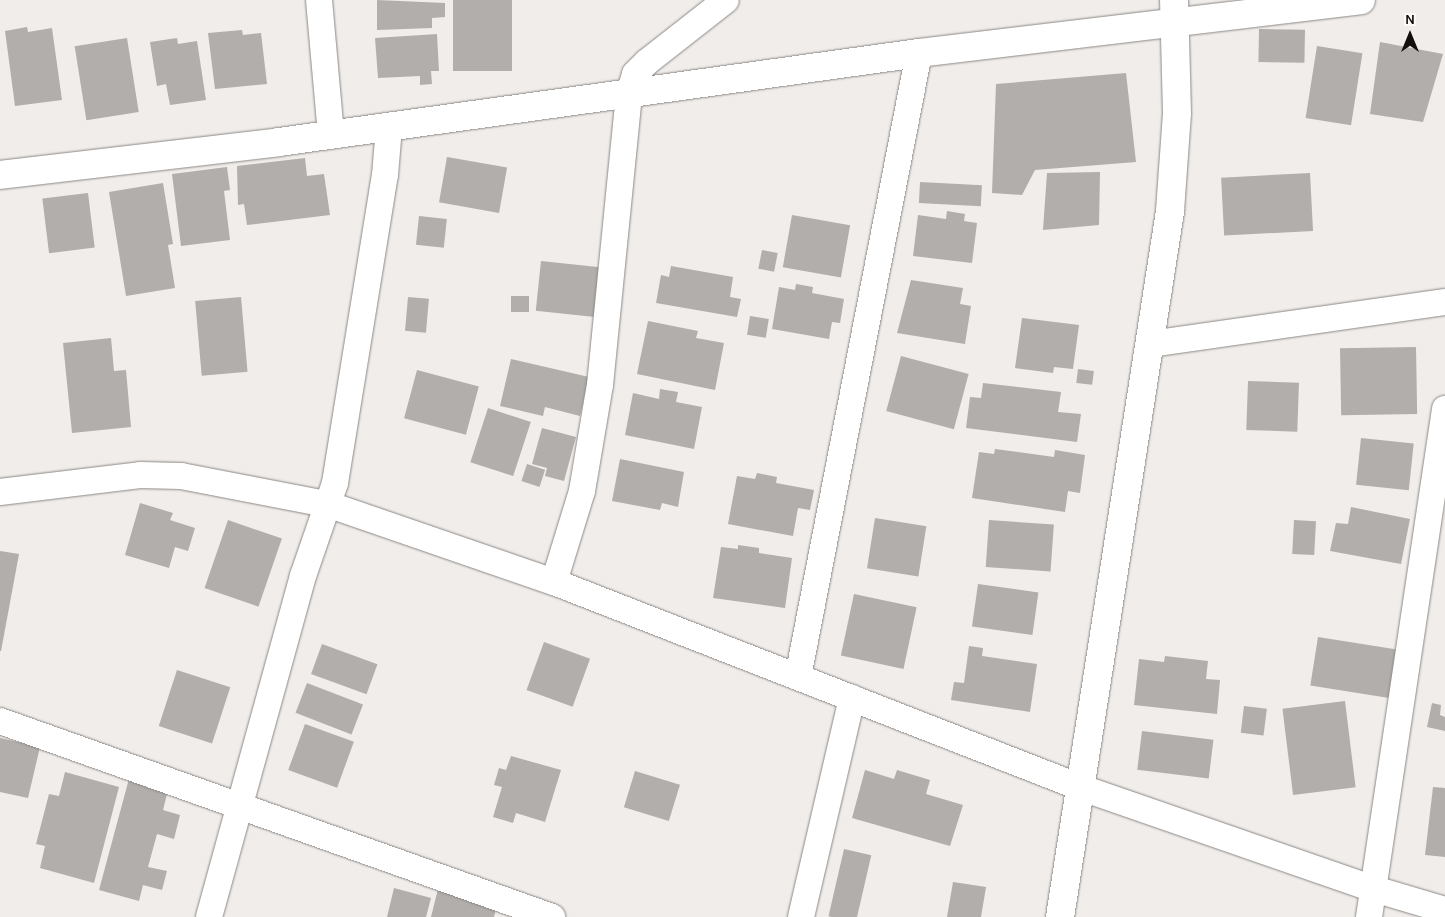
<!DOCTYPE html>
<html>
<head>
<meta charset="utf-8">
<style>
  body { margin:0 }
  #map { position:relative; width:1445px; height:917px; overflow:hidden; background:#f0edea; font-family:Karla,sans-serif }
  div>[style] { position:absolute }
  [style*='--x'] { left:calc(var(--x)*1px); top:calc(var(--y)*1px); width:calc(var(--w)*1px); rotate:calc(var(--a)*1deg) }
  .building>* { inset:0; background:#b1aeab; transform-origin:0 0 }
  .roads { filter:drop-shadow(0 0 1px #8b8885) drop-shadow(0 0 1px #8b8885) }
  .minor>* { height:26px; margin:-13px; padding:0 13px; transform-origin:13px; border-radius:13px; background:#fff }
  .tertiary>* { height:28px; margin:-14px; padding:0 14px; transform-origin:14px; border-radius:14px; background:#fff }
  span { translate:-50% -50%; white-space:nowrap; text-align:center; line-height:1.15; -webkit-text-stroke:4px #fefbf7; paint-order:stroke }
  .north { position:absolute; left:1385px; top:10px; width:50px; height:50px; -webkit-text-stroke:4px #fefbf7; paint-order:stroke; rotate:0deg; font-size:14px; font-weight:700; line-height:20px; text-align:center; color:#11100f }
  .north::after { content:''; display:block; margin:auto; width:18px; height:22px; background:#11100f; clip-path:polygon(50% 0,100% 100%,50% 72%,0 100%) }
</style>
</head>
<body>
<div id="map">
  <div class="building">
    <i style="clip-path:polygon(377px 0,445px 3px,445px 17px,432px 18px,432px 28px,377px 30px)"></i>
    <i style="left:453px;top:0;width:59px;height:71px"></i>
    <i style="clip-path:polygon(27px 27px,28px 32px,52px 28px,62px 100px,15px 106px,5px 31px)"></i>
    <i style="left:1259px;top:29px;width:46px;height:33px;rotate:1deg"></i>
    <i style="clip-path:polygon(242px 30px,243px 35px,261px 33px,267px 84px,215px 89px,208px 33px)"></i>
    <i style="clip-path:polygon(437px 34px,439px 71px,431px 71px,432px 84px,420px 85px,420px 76px,378px 78px,375px 38px)"></i>
    <i style="left:127px;top:38px;width:75px;height:53px;rotate:81deg"></i>
    <i style="clip-path:polygon(177px 38px,178px 44px,197px 41px,206px 100px,170px 105px,166px 84px,157px 86px,150px 42px)"></i>
    <i style="clip-path:polygon(1380px 42px,1443px 54px,1423px 122px,1370px 114px)"></i>
    <i style="left:1317px;top:46px;width:46px;height:73px;rotate:9deg"></i>
    <i style="clip-path:polygon(1126px 73px,1136px 162px,1035px 170px,1022px 195px,992px 193px,996px 84px)"></i>
    <i style="left:447px;top:157px;width:61px;height:46px;rotate:10deg"></i>
    <i style="clip-path:polygon(305px 158px,307px 176px,324px 174px,330px 215px,247px 225px,244px 204px,238px 205px,237px 166px)"></i>
    <i style="clip-path:polygon(227px 167px,230px 190px,224px 191px,230px 240px,181px 246px,172px 174px)"></i>
    <i style="clip-path:polygon(1100px 172px,1099px 225px,1043px 230px,1047px 173px)"></i>
    <i style="left:1310px;top:173px;width:58px;height:89px;rotate:87deg"></i>
    <i style="left:920px;top:182px;width:62px;height:21px;rotate:3deg"></i>
    <i style="clip-path:polygon(163px 183px,173px 244px,168px 245px,175px 288px,126px 296px,109px 192px)"></i>
    <i style="left:88px;top:193px;width:55px;height:46px;rotate:83deg"></i>
    <i style="clip-path:polygon(947px 211px,965px 214px,964px 221px,977px 223px,972px 263px,913px 256px,918px 215px,946px 219px)"></i>
    <i style="left:792px;top:215px;width:59px;height:53px;rotate:10deg"></i>
    <i style="left:419px;top:216px;width:28px;height:29px;rotate:6deg"></i>
    <i style="left:762px;top:250px;width:16px;height:19px;rotate:11deg"></i>
    <i style="left:541px;top:261px;width:64px;height:50px;rotate:6deg"></i>
    <i style="clip-path:polygon(671px 266px,733px 277px,730px 297px,741px 299px,737px 317px,656px 303px,661px 275px,669px 277px)"></i>
    <i style="clip-path:polygon(911px 280px,963px 288px,960px 304px,971px 306px,965px 344px,897px 333px)"></i>
    <i style="clip-path:polygon(796px 284px,813px 287px,812px 293px,844px 299px,840px 323px,832px 322px,829px 339px,772px 329px,779px 287px,795px 290px)"></i>
    <i style="left:511px;top:296px;width:18px;height:16px"></i>
    <i style="left:241px;top:297px;width:75px;height:46px;rotate:85deg"></i>
    <i style="left:408px;top:297px;width:21px;height:34px;rotate:5deg"></i>
    <i style="left:750px;top:316px;width:19px;height:19px;rotate:9deg"></i>
    <i style="clip-path:polygon(1022px 318px,1079px 325px,1073px 369px,1054px 367px,1053px 373px,1015px 368px)"></i>
    <i style="clip-path:polygon(648px 321px,698px 331px,696px 338px,724px 343px,715px 390px,637px 374px)"></i>
    <i style="clip-path:polygon(111px 338px,114px 371px,126px 370px,131px 427px,72px 433px,63px 343px)"></i>
    <i style="left:1416px;top:347px;width:67px;height:76px;rotate:89deg"></i>
    <i style="left:901px;top:356px;width:70px;height:57px;rotate:15deg"></i>
    <i style="clip-path:polygon(511px 359px,589px 377px,580px 416px,545px 407px,543px 416px,500px 406px)"></i>
    <i style="left:1078px;top:369px;width:16px;height:14px;rotate:7deg"></i>
    <i style="left:417px;top:370px;width:64px;height:50px;rotate:15deg"></i>
    <i style="left:1248px;top:381px;width:51px;height:49px;rotate:2deg"></i>
    <i style="clip-path:polygon(983px 383px,1061px 392px,1058px 412px,1081px 414px,1077px 442px,966px 428px,970px 397px,981px 398px)"></i>
    <i style="clip-path:polygon(660px 389px,678px 392px,676px 402px,702px 407px,694px 449px,625px 435px,633px 393px,659px 399px)"></i>
    <i style="left:488px;top:408px;width:45px;height:57px;rotate:18deg"></i>
    <i style="clip-path:polygon(542px 428px,576px 437px,564px 481px,545px 476px,547px 468px,532px 464px)"></i>
    <i style="left:1361px;top:438px;width:53px;height:47px;rotate:6deg"></i>
    <i style="clip-path:polygon(995px 449px,1054px 457px,1055px 450px,1085px 455px,1080px 493px,1068px 491px,1065px 512px,972px 498px,979px 452px,994px 454px)"></i>
    <i style="clip-path:polygon(620px 459px,684px 472px,678px 507px,662px 503px,660px 510px,612px 501px)"></i>
    <i style="left:527px;top:464px;width:19px;height:18px;rotate:18deg"></i>
    <i style="clip-path:polygon(757px 473px,777px 477px,776px 483px,814px 490px,810px 510px,798px 508px,793px 536px,728px 524px,737px 476px,755px 479px)"></i>
    <i style="clip-path:polygon(140px 503px,173px 513px,170px 520px,195px 528px,188px 551px,175px 547px,169px 568px,125px 555px)"></i>
    <i style="clip-path:polygon(1351px 507px,1410px 519px,1401px 564px,1330px 551px,1336px 523px,1348px 524px)"></i>
    <i style="left:875px;top:518px;width:52px;height:51px;rotate:9deg"></i>
    <i style="left:228px;top:520px;width:57px;height:72px;rotate:19deg"></i>
    <i style="left:989px;top:520px;width:65px;height:47px;rotate:4deg"></i>
    <i style="left:1294px;top:520px;width:22px;height:34px;rotate:3deg"></i>
    <i style="clip-path:polygon(738px 545px,759px 548px,759px 553px,792px 558px,785px 608px,713px 598px,721px 547px,738px 549px)"></i>
    <i style="clip-path:polygon(0 551px,19px 554px,1px 651px,0 651px)"></i>
    <i style="left:978px;top:584px;width:61px;height:43px;rotate:8deg"></i>
    <i style="left:854px;top:594px;width:64px;height:63px;rotate:12deg"></i>
    <i style="left:1318px;top:637px;width:83px;height:49px;rotate:9deg"></i>
    <i style="left:544px;top:642px;width:49px;height:51px;rotate:20deg"></i>
    <i style="left:322px;top:644px;width:59px;height:32px;rotate:20deg"></i>
    <i style="clip-path:polygon(969px 646px,983px 648px,982px 656px,1037px 664px,1030px 712px,951px 700px,954px 682px,964px 683px)"></i>
    <i style="clip-path:polygon(1165px 656px,1208px 661px,1206px 679px,1220px 680px,1217px 714px,1134px 705px,1139px 659px,1164px 662px)"></i>
    <i style="left:177px;top:670px;width:56px;height:59px;rotate:18deg"></i>
    <i style="left:307px;top:683px;width:60px;height:32px;rotate:21deg"></i>
    <i style="left:1345px;top:701px;width:87px;height:63px;rotate:83deg"></i>
    <i style="clip-path:polygon(1432px 703px,1441px 705px,1440px 715px,1445px 717px,1445px 731px,1427px 727px)"></i>
    <i style="left:1244px;top:706px;width:23px;height:27px;rotate:7deg"></i>
    <i style="left:305px;top:724px;width:52px;height:49px;rotate:20deg"></i>
    <i style="left:1142px;top:731px;width:72px;height:39px;rotate:7deg"></i>
    <i style="clip-path:polygon(0 738px,40px 747px,28px 798px,0 792px)"></i>
    <i style="clip-path:polygon(511px 756px,561px 770px,545px 822px,516px 813px,513px 823px,493px 817px,502px 787px,494px 785px,499px 768px,506px 770px)"></i>
    <i style="clip-path:polygon(865px 770px,894px 779px,897px 770px,930px 780px,926px 794px,963px 805px,950px 846px,852px 818px)"></i>
    <i style="left:635px;top:771px;width:47px;height:38px;rotate:17deg"></i>
    <i style="clip-path:polygon(65px 772px,119px 787px,94px 883px,40px 868px,45px 846px,36px 844px,49px 794px,59px 796px)"></i>
    <i style="clip-path:polygon(130px 775px,169px 786px,163px 810px,180px 815px,174px 839px,157px 834px,148px 867px,167px 871px,162px 890px,143px 885px,139px 901px,99px 890px)"></i>
    <i style="clip-path:polygon(1433px 787px,1445px 788px,1445px 857px,1425px 855px)"></i>
    <i style="left:844px;top:849px;width:28px;height:69px;rotate:13deg"></i>
    <i style="clip-path:polygon(953px 882px,986px 887px,981px 917px,947px 917px)"></i>
    <i style="clip-path:polygon(439px 885px,498px 901px,494px 917px,431px 917px)"></i>
    <i style="clip-path:polygon(394px 888px,431px 898px,426px 917px,387px 917px)"></i>
  </div>
  <div class="roads">
    <div class="minor">
      <i style="--x:319;--y:0;--w:136;--a:84.9"></i>
      <i style="--x:1150;--y:344;--w:298;--a:-8.1"></i>
      <i style="--x:0;--y:492;--w:141;--a:-6.9"></i>
      <i style="--x:140;--y:475;--w:41;--a:1.4"></i>
      <i style="--x:181;--y:476;--w:149;--a:10.9"></i>
      <i style="--x:327;--y:504;--w:240;--a:19"></i>
      <i style="--x:554;--y:582;--w:567;--a:21.31"></i>
      <i style="--x:1082;--y:788;--w:309;--a:19.1"></i>
      <i style="--x:1374;--y:889;--w:74;--a:16.5"></i>
      <i style="--x:554;--y:582;--w:95;--a:-72.9"></i>
      <i style="--x:582;--y:491;--w:108;--a:-80.4"></i>
      <i style="--x:600;--y:385;--w:292;--a:-84.3"></i>
      <i style="--x:629;--y:94;--w:21;--a:-73"></i>
      <i style="--x:635;--y:74;--w:17;--a:-45"></i>
      <i style="--x:647;--y:62;--w:100;--a:-38.1"></i>
      <i style="--x:798;--y:677;--w:636;--a:-79.03"></i>
      <i style="--x:0;--y:721;--w:586;--a:19.55"></i>
      <i style="--x:209;--y:917;--w:354;--a:-74.6"></i>
      <i style="--x:303;--y:576;--w:98;--a:-71"></i>
      <i style="--x:335;--y:483;--w:312;--a:-80.8"></i>
      <i style="--x:385;--y:175;--w:48;--a:-85.2"></i>
      <i style="--x:801;--y:917;--w:225;--a:-76.9"></i>
      <i style="--x:1369;--y:917;--w:514;--a:-81.49"></i>
    </div>
    <div class="tertiary">
      <i style="--x:0;--y:175;--w:281;--a:-6.7"></i>
      <i style="--x:279;--y:142;--w:646;--a:-7.92"></i>
      <i style="--x:919;--y:53;--w:445;--a:-6.8"></i>
      <i style="--x:1060;--y:917;--w:715;--a:-81.14"></i>
      <i style="--x:1170;--y:211;--w:98;--a:-85.9"></i>
      <i style="--x:1177;--y:113;--w:113;--a:-91.5"></i>
    </div>
  </div>
  <div class="north">N</div>
</div>
</body>
</html>
